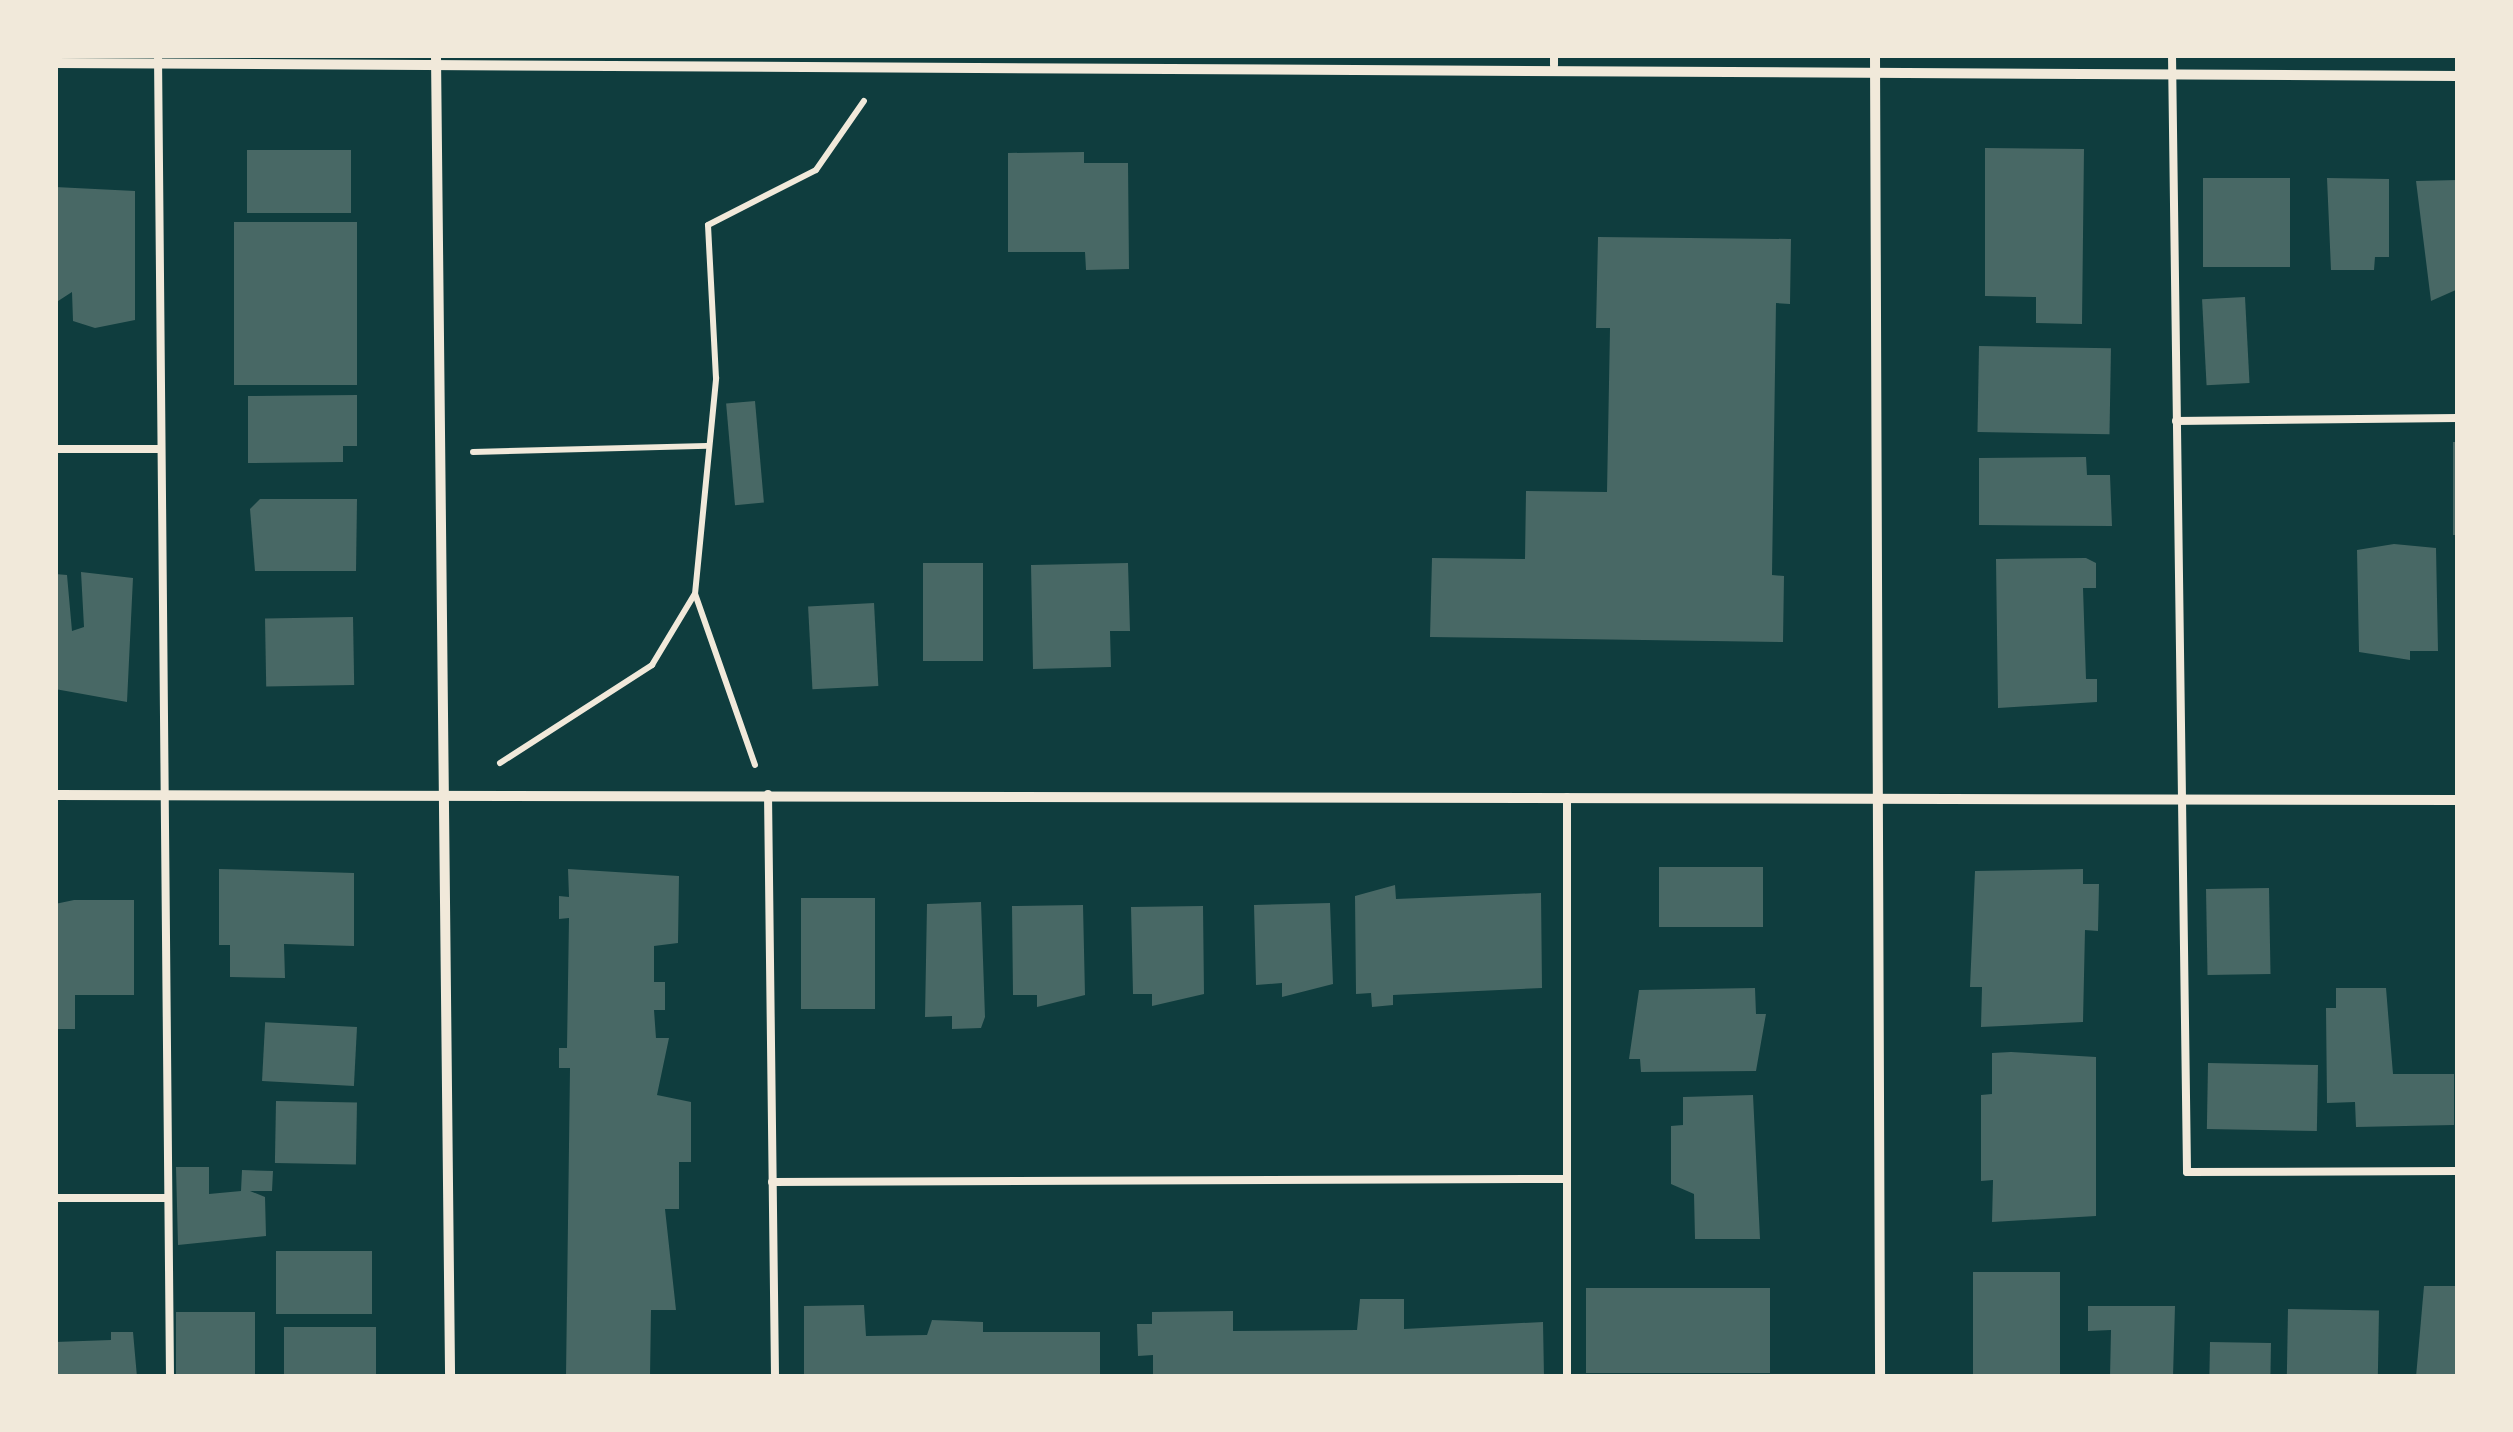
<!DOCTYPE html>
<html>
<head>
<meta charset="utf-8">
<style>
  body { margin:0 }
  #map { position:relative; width:2513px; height:1432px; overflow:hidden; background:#0f3d3e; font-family:Jost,sans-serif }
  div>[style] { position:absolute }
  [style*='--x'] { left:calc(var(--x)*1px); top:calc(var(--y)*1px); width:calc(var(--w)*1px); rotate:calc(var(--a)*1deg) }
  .building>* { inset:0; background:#486865; transform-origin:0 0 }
  .path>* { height:6px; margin:-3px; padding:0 3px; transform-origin:3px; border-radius:3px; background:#f1e9da }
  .service>* { height:8px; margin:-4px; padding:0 4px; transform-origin:4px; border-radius:4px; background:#f1e9da }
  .minor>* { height:10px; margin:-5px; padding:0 5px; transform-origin:5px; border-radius:5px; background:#f1e9da }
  span { translate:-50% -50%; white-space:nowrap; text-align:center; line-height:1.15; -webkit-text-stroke:8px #f1e9da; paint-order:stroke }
  .frame { position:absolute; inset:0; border:58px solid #f1e9da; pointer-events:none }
</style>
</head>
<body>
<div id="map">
  <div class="building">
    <i style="clip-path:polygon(1985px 148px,2084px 149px,2082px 324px,2036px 323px,2036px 297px,1985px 296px)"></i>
    <i style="left:247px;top:150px;width:104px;height:63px"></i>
    <i style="clip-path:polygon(1084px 152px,1084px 163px,1128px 163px,1129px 269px,1086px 270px,1085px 252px,1008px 252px,1008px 153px)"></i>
    <i style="left:2290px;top:178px;width:89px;height:87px;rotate:90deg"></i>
    <i style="clip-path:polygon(2327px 178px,2389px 179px,2389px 257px,2375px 257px,2374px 270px,2331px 270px)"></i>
    <i style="clip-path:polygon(2458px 180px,2458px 289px,2431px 301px,2416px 181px)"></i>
    <i style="clip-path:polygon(55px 187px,135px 191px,135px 320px,95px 328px,73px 321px,72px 292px,55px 303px)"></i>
    <i style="left:357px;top:222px;width:163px;height:123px;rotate:90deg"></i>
    <i style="clip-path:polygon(1598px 237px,1791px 239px,1790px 304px,1776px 303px,1772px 575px,1784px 576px,1783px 642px,1430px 637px,1432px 558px,1525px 559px,1526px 491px,1607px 492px,1610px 328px,1596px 328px)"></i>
    <i style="left:2245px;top:297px;width:86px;height:43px;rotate:87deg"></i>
    <i style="left:1979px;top:346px;width:132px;height:86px;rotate:1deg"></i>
    <i style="clip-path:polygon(357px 395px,357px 446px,343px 446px,343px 462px,248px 463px,248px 396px)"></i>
    <i style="left:755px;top:401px;width:102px;height:29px;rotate:85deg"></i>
    <i style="left:2458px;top:442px;width:93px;height:5px;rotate:90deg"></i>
    <i style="clip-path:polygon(2086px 457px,2087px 475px,2110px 475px,2112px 526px,1979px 525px,1979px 458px)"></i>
    <i style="clip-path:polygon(260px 499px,357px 499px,356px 571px,255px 571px,250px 509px)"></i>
    <i style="clip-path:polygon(2394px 544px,2436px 548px,2438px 651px,2410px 651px,2410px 660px,2359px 652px,2357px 550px)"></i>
    <i style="clip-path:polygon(2086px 558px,2096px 563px,2096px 588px,2083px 588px,2086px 679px,2097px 679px,2097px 702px,1998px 708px,1996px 559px)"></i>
    <i style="left:923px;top:563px;width:60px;height:98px"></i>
    <i style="clip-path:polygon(1128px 563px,1130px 631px,1110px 631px,1111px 667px,1033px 669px,1031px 565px)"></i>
    <i style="clip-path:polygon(81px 572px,133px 578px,127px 702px,55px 689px,55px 574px,67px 575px,72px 631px,84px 627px)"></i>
    <i style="left:874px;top:603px;width:83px;height:66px;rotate:87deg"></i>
    <i style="left:353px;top:617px;width:68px;height:88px;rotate:89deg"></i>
    <i style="left:1659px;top:867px;width:104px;height:60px"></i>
    <i style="clip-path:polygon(219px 869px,354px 873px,354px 946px,284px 944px,285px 978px,230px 977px,230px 945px,219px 945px)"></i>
    <i style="clip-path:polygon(568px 869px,679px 876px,678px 943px,654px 946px,654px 982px,665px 982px,665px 1010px,654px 1010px,656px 1038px,669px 1038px,657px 1095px,691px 1102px,691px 1162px,679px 1162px,679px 1209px,665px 1209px,676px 1310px,651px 1310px,650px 1377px,566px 1377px,570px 1068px,559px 1068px,559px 1048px,567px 1048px,569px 918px,559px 919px,559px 896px,569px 897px)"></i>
    <i style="clip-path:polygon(2083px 869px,2083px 884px,2099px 884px,2098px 931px,2085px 930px,2083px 1022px,1981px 1027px,1982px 987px,1970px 987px,1975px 871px)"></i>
    <i style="clip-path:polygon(1395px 885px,1396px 899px,1541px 893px,1542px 988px,1393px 995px,1393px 1005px,1372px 1007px,1371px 993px,1356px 994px,1355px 896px)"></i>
    <i style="left:2269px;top:888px;width:86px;height:63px;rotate:89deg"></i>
    <i style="left:801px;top:898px;width:74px;height:111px"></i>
    <i style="clip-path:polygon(74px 900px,134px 900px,134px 995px,75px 995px,75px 1029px,55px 1029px,55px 904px)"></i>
    <i style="clip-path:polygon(981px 902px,985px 1017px,981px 1028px,952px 1029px,952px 1016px,925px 1017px,927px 904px)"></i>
    <i style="clip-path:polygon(1330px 903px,1333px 984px,1282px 997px,1282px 983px,1256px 985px,1254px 905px)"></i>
    <i style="clip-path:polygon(1083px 905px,1085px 995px,1037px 1007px,1037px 995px,1013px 995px,1012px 906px)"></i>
    <i style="clip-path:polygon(1203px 906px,1204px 994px,1152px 1006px,1152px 994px,1133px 994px,1131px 907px)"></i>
    <i style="clip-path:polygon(1755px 988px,1756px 1014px,1766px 1014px,1756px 1071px,1641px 1072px,1640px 1059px,1629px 1059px,1639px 990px)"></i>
    <i style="clip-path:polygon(2336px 988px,2386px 988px,2393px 1074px,2454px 1074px,2454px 1125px,2356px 1127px,2355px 1102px,2327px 1103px,2326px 1008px,2336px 1008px)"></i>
    <i style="left:357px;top:1027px;width:59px;height:92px;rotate:93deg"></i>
    <i style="clip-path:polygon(2011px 1052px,2096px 1057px,2096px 1216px,1992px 1222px,1993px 1180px,1981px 1181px,1981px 1095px,1992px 1094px,1992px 1053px)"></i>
    <i style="left:2318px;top:1065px;width:66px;height:110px;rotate:91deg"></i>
    <i style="clip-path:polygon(1753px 1095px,1760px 1239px,1695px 1239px,1694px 1194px,1671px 1184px,1671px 1126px,1683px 1125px,1683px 1097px)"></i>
    <i style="left:276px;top:1101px;width:81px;height:62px;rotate:1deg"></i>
    <i style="clip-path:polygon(176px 1167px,209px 1167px,209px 1194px,241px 1191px,242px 1170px,273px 1171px,272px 1191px,250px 1191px,265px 1197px,266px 1236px,178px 1245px)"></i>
    <i style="left:276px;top:1251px;width:96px;height:63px"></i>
    <i style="left:1973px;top:1272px;width:87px;height:105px"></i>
    <i style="clip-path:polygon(2424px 1286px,2458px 1286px,2458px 1377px,2416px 1377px)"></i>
    <i style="left:1586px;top:1288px;width:184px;height:85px"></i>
    <i style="clip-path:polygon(1360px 1299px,1404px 1299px,1404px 1329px,1543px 1322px,1544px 1377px,1153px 1377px,1153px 1355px,1138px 1356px,1137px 1324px,1152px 1324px,1152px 1312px,1233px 1311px,1233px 1331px,1357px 1330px)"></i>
    <i style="clip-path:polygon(864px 1305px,866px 1336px,927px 1335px,932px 1320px,983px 1322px,983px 1332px,1100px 1332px,1100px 1377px,804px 1377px,804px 1306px)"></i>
    <i style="clip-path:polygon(2088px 1306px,2175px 1306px,2173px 1377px,2110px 1377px,2111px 1330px,2088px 1331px)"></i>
    <i style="left:2288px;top:1309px;width:91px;height:68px;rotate:1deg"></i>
    <i style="left:176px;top:1312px;width:79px;height:65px"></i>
    <i style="left:284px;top:1327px;width:92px;height:51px"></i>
    <i style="clip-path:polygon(111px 1332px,133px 1332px,137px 1377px,55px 1377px,55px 1342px,111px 1340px)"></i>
    <i style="left:2210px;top:1342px;width:61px;height:35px;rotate:1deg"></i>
  </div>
  <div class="path">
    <i style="--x:473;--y:452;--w:234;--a:-1.5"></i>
    <i style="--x:500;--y:763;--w:181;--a:-32.8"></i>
    <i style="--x:652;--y:665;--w:82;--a:-59"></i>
    <i style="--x:755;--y:765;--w:181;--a:-109.3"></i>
    <i style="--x:695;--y:594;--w:217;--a:-84.4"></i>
    <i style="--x:716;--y:378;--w:153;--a:-93"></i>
    <i style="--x:708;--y:225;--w:121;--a:-27"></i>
    <i style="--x:816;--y:170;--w:84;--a:-55.2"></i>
  </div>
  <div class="service">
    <i style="--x:158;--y:55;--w:1322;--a:89.48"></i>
    <i style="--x:1554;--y:55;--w:10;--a:90"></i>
    <i style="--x:2172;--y:55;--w:1117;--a:89.23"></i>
    <i style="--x:2187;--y:1172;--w:271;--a:-0.2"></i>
    <i style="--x:2176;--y:421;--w:282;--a:-0.6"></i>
    <i style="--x:55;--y:449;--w:106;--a:0"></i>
    <i style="--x:768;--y:794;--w:583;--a:89.31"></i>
    <i style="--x:772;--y:1182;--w:795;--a:-0.22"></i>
    <i style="--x:55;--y:1198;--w:113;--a:0"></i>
    <i style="--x:1567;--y:1377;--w:580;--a:-90"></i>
  </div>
  <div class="minor">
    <i style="--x:1875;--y:55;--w:1322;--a:89.78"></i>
    <i style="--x:436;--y:56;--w:1321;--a:89.39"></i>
    <i style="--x:55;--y:63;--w:2403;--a:0.31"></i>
    <i style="--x:55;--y:795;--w:2403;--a:0.12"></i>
  </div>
  <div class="frame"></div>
</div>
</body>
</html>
